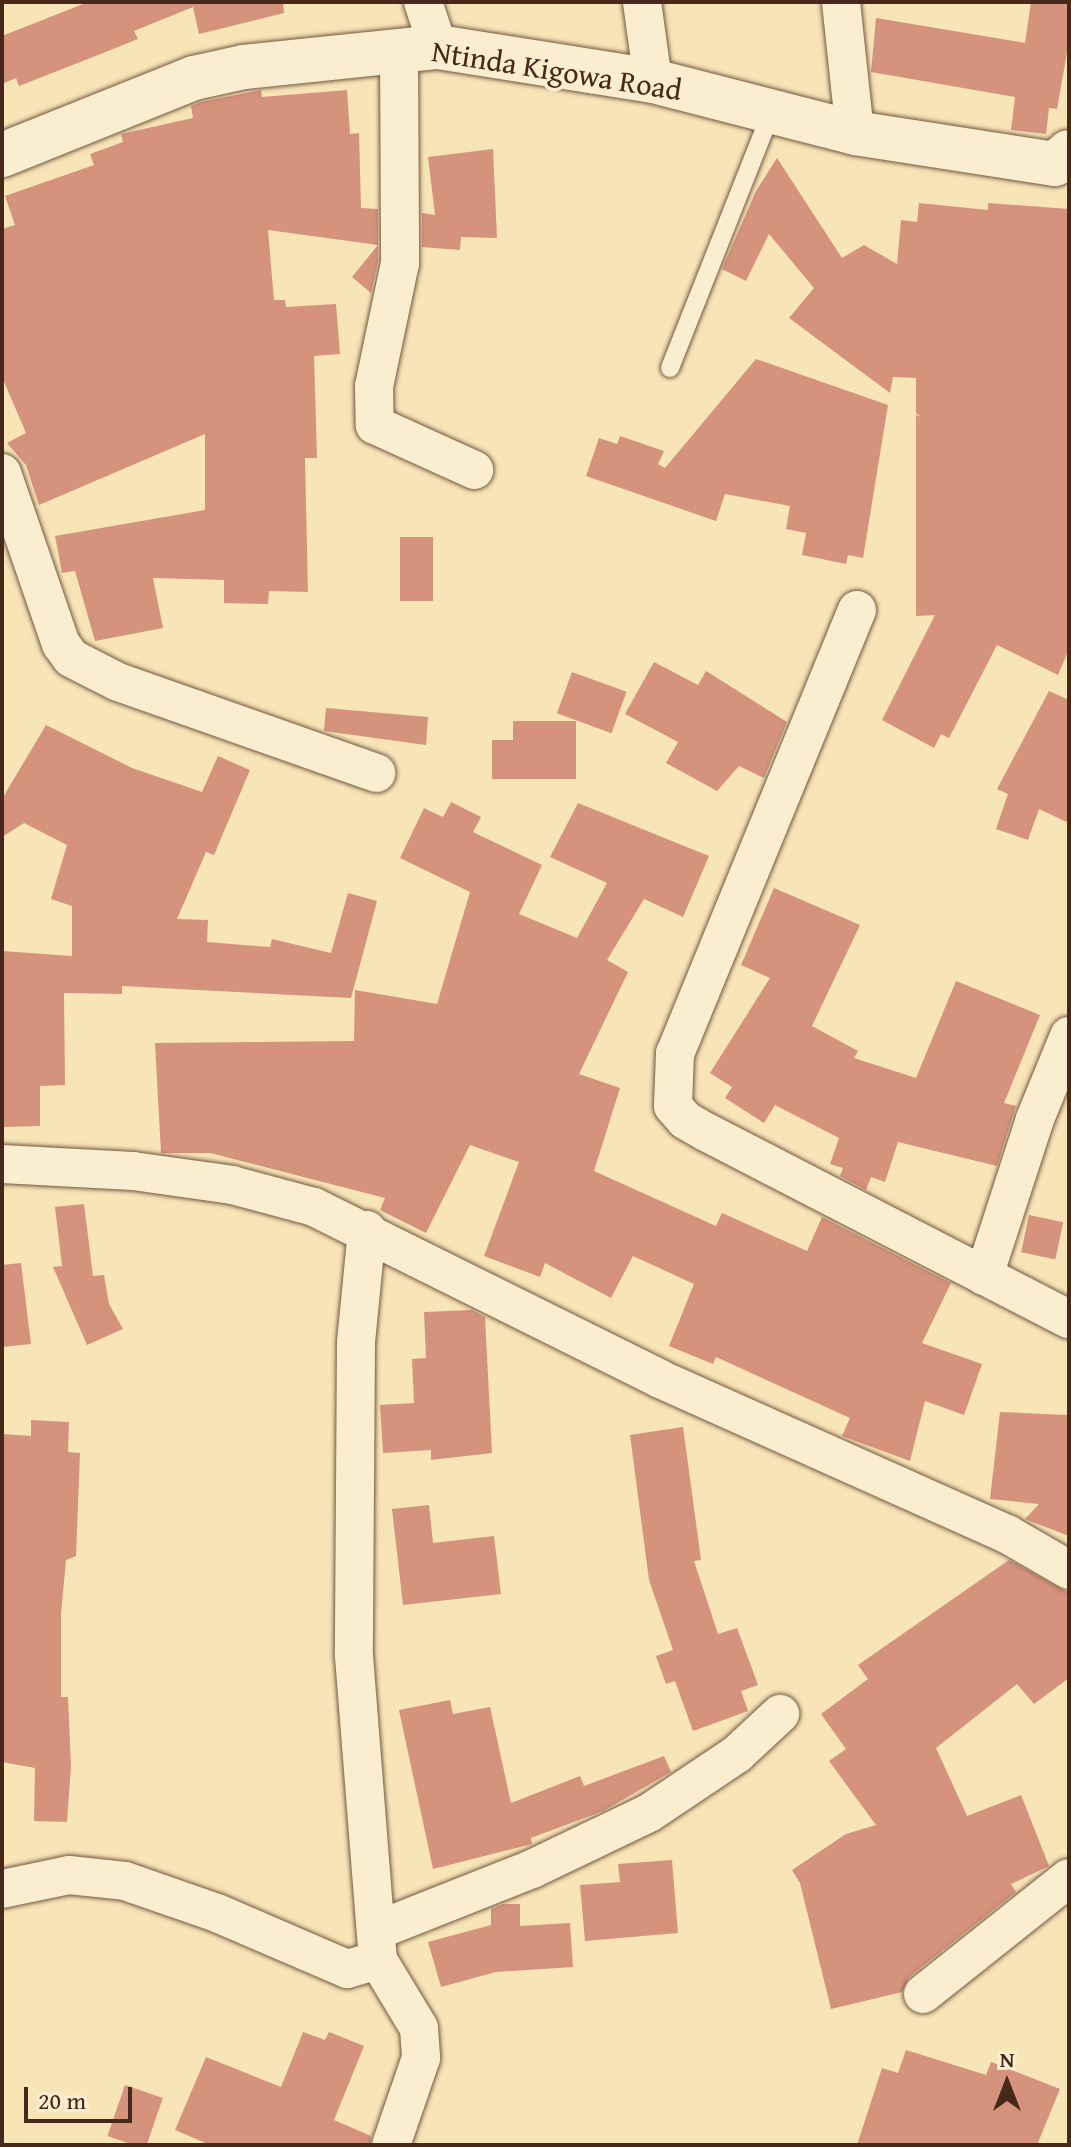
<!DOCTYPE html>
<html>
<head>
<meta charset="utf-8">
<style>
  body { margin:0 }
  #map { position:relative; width:1071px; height:2147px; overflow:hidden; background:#f7e4b7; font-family:"Gentium Book Plus",serif }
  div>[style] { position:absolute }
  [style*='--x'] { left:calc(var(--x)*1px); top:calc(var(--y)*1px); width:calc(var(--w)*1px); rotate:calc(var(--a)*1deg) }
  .building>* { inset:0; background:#d5927d; transform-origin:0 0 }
  .roads { filter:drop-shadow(0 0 2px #745741) drop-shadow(0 0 2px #745741) }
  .service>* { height:18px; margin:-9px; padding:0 9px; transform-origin:9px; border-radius:9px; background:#faedd0 }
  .minor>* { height:38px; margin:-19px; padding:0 19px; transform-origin:19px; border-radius:19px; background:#faedd0 }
  .tertiary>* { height:44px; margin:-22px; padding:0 22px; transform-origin:22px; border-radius:22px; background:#faedd0 }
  span { translate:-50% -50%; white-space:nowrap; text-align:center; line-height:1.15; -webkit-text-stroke:7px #faedd0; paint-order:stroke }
  .street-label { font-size:30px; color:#48281a }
  .frame { position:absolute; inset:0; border:4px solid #48281a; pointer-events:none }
  .north { position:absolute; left:967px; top:2043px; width:80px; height:80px; -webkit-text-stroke:6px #faedd0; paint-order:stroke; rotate:0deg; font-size:22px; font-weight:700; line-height:32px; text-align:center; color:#48281a }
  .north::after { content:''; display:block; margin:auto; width:28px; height:36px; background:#48281a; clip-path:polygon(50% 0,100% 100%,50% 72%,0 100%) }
  .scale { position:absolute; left:24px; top:2087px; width:108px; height:36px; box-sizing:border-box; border:4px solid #48281a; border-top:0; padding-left:10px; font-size:24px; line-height:28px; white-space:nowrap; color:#48281a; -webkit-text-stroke:6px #faedd0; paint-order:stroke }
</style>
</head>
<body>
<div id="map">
  <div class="building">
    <i style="clip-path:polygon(88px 2px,283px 2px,284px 13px,199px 34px,193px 7px,134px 31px,138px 39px,93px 57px,19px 86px,16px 78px,2px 84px,2px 36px)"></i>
    <i style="clip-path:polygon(1031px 2px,1069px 2px,1069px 41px,1057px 109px,1049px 108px,1046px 134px,1011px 130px,1015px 97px,871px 72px,876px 18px,1025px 43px)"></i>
    <i style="clip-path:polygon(261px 90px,262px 97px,347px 90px,350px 134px,359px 133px,361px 208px,378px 209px,378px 261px,371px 293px,352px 277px,378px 245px,268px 230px,274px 300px,285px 300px,286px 307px,336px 304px,340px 354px,314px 356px,317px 458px,305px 458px,308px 592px,269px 591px,268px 604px,224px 603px,224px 580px,153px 578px,163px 628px,95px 641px,75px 571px,62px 573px,55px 536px,205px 510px,205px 434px,39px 505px,26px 465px,7px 443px,26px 433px,2px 377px,2px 229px,15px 225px,5px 196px,94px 165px,90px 154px,123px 142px,121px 134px,193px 118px,191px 106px,201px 102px)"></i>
    <i style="clip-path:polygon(493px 149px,497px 238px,461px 237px,460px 250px,422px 247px,422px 213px,435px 215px,428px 157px)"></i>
    <i style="clip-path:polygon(777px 158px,842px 258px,864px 245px,897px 264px,901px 220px,917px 222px,919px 203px,988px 210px,988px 203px,1069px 209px,1069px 649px,1058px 675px,997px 645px,949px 738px,941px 734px,934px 748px,882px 720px,935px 615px,916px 616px,916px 415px,921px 417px,916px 413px,916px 378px,893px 377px,890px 393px,789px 318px,814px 288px,769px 234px,746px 281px,722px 269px,756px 191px)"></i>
    <i style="clip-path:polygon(756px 359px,888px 405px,863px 558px,848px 555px,846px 564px,802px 555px,806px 533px,786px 529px,790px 506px,725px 494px,716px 521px,586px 476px,599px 438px,617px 444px,620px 436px,664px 451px,658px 464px,665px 468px)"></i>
    <i style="left:400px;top:537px;width:33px;height:64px"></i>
    <i style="clip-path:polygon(654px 662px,698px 685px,706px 671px,787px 722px,764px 778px,739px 766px,717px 791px,666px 763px,678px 742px,625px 714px)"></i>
    <i style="left:572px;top:672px;width:58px;height:44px;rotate:20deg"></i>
    <i style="clip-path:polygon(1049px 691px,1069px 700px,1069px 823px,1039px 809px,1028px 840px,996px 829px,1008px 794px,997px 789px)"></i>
    <i style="clip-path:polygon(326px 708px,428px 717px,426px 745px,324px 731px)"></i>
    <i style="clip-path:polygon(513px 721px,576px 721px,576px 779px,492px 779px,492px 740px,513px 740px)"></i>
    <i style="clip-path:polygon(46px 725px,132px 768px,202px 792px,218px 756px,250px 770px,214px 855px,206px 852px,177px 919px,208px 920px,207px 942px,270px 947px,272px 939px,331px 953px,348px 893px,377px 901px,351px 998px,122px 986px,122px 994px,64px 993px,65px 1085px,40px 1086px,40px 1126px,2px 1127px,2px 951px,72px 956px,72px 906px,51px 899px,67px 845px,24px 823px,2px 837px,2px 799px)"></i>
    <i style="clip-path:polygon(451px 802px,481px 817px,473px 832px,542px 865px,519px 914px,577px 938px,607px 883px,550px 857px,578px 803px,709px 856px,683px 917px,644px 899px,607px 960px,628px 972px,579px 1074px,620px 1088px,594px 1171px,716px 1226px,722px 1213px,807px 1251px,822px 1217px,951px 1283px,922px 1343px,982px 1364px,964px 1415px,925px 1401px,910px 1461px,842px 1436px,850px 1418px,716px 1357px,713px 1364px,669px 1346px,694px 1284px,633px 1256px,611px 1298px,545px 1263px,540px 1277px,484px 1256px,519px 1162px,470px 1145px,426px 1233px,380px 1210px,385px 1198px,210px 1153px,161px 1153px,155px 1043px,354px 1041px,355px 990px,437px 1004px,470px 892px,400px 858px,424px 808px,443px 817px)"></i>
    <i style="clip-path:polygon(774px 888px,860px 925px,812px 1026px,858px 1051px,854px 1058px,916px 1078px,956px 981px,1040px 1015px,1004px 1103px,1016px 1106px,997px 1166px,898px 1142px,885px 1182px,871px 1177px,866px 1190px,840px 1176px,843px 1168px,830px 1164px,839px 1138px,775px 1105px,764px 1123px,725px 1098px,732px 1087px,710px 1073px,770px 978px,741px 965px)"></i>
    <i style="clip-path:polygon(84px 1204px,93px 1276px,104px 1275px,109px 1304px,123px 1329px,87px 1345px,53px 1267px,62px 1266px,55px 1207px)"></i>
    <i style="left:1029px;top:1215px;width:35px;height:38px;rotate:12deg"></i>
    <i style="clip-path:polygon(21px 1263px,31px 1344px,2px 1347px,2px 1265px)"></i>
    <i style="clip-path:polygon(472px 1310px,485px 1317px,492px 1453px,431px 1460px,431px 1450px,383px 1453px,380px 1405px,414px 1403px,412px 1359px,426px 1358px,424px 1312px)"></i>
    <i style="clip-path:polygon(1000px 1412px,1069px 1415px,1069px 1536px,1025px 1519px,1039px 1504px,990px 1499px)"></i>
    <i style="clip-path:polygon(31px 1420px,69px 1422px,68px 1452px,80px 1453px,76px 1556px,66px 1560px,61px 1614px,61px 1697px,68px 1697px,71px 1766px,67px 1822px,34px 1821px,35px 1768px,2px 1762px,2px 1434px,31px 1436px)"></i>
    <i style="clip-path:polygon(683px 1427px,701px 1560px,694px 1561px,718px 1634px,737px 1628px,758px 1685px,741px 1691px,748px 1711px,693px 1731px,675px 1681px,666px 1684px,656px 1656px,673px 1650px,649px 1580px,630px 1435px)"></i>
    <i style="clip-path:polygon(429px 1505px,433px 1543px,494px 1536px,501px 1594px,403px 1605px,392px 1509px)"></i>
    <i style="clip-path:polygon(1009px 1560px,1069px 1593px,1069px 1678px,1034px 1704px,1017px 1684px,936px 1748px,967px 1816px,1021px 1795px,1049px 1866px,1011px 1884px,1016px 1892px,909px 1977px,902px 1992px,831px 2009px,800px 1883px,792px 1870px,846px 1834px,876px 1825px,829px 1761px,846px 1749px,821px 1714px,868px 1679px,858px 1665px)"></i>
    <i style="clip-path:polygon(450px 1700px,453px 1714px,490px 1707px,511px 1803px,580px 1776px,584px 1786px,664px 1756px,671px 1772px,603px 1811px,531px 1838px,532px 1844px,433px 1869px,399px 1710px)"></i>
    <i style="clip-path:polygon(672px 1860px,678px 1933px,585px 1941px,580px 1885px,620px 1882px,618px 1864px)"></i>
    <i style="clip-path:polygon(503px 1904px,520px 1904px,520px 1926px,570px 1923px,573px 1967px,496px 1972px,441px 1987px,428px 1942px,491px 1925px,491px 1909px)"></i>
    <i style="clip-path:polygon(303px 2032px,325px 2040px,329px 2032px,364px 2046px,334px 2120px,371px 2136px,370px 2145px,210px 2145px,175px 2130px,206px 2057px,281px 2087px)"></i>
    <i style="clip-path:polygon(906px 2050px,986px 2075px,991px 2062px,1060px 2089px,1037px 2145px,857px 2145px,882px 2068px,898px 2073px)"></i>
    <i style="left:125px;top:2085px;width:40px;height:54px;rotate:19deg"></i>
  </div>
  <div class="roads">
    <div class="service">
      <i style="--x:670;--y:368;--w:277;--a:-68.4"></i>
    </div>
    <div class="minor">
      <i style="--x:423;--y:2;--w:47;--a:71.6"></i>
      <i style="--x:642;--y:2;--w:80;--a:82.1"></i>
      <i style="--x:841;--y:2;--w:132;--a:83.9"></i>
      <i style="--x:399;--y:51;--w:212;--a:89.7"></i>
      <i style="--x:400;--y:263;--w:126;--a:101.9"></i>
      <i style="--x:374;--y:386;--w:39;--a:89"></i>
      <i style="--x:375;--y:425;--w:109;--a:24.4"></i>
      <i style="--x:2;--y:473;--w:181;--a:71"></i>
      <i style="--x:61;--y:644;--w:17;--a:54"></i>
      <i style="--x:71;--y:658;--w:53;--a:27.1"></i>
      <i style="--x:118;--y:682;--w:274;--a:19.4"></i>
      <i style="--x:857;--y:610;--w:479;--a:112.3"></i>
      <i style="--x:675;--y:1053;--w:53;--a:92.2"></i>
      <i style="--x:673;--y:1106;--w:18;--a:49"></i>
      <i style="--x:685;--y:1120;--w:24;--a:30"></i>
      <i style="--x:706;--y:1132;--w:408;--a:27.3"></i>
      <i style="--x:2;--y:1164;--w:131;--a:3.1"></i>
      <i style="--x:133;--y:1171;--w:100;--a:8"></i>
      <i style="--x:232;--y:1185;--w:85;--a:15"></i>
      <i style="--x:314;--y:1207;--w:386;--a:26.4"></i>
      <i style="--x:660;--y:1379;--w:380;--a:24.1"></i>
      <i style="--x:1007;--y:1534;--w:72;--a:30.1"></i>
      <i style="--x:367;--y:1230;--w:114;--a:95.6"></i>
      <i style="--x:356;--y:1343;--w:313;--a:90.4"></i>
      <i style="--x:354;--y:1656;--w:305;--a:85.5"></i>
      <i style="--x:984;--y:1276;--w:165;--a:-72"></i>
      <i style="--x:1035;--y:1119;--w:90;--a:-67.7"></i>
      <i style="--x:2;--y:1889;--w:68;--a:-11.8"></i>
      <i style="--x:69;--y:1875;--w:56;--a:6.1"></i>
      <i style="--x:125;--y:1881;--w:97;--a:19.2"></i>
      <i style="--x:217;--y:1913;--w:142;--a:23.3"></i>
      <i style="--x:347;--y:1969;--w:32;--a:-16"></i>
      <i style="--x:378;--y:1960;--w:79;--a:58.9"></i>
      <i style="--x:419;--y:2028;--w:30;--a:86"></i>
      <i style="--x:421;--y:2058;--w:92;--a:109"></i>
      <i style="--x:378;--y:1930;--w:166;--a:-21.6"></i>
      <i style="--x:532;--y:1869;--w:130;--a:-25.6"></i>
      <i style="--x:649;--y:1813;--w:106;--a:-33.8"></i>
      <i style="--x:737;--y:1754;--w:59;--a:-42.9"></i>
      <i style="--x:923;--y:1994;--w:186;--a:-38.5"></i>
    </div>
    <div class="tertiary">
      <i style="--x:2;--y:155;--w:207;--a:-21.9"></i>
      <i style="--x:194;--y:78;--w:51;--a:-12.4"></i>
      <i style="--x:244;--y:67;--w:195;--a:-5.9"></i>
      <i style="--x:438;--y:47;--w:218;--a:9"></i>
      <i style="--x:653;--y:81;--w:209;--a:14.4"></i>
      <i style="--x:855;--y:133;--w:202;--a:8.8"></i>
      <i style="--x:1055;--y:164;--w:18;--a:-41"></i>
    </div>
  </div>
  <div class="street-label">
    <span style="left:557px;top:70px;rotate:9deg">Ntinda Kigowa Road</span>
  </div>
  <div class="frame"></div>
  <div class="north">N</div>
  <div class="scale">20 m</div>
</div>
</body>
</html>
